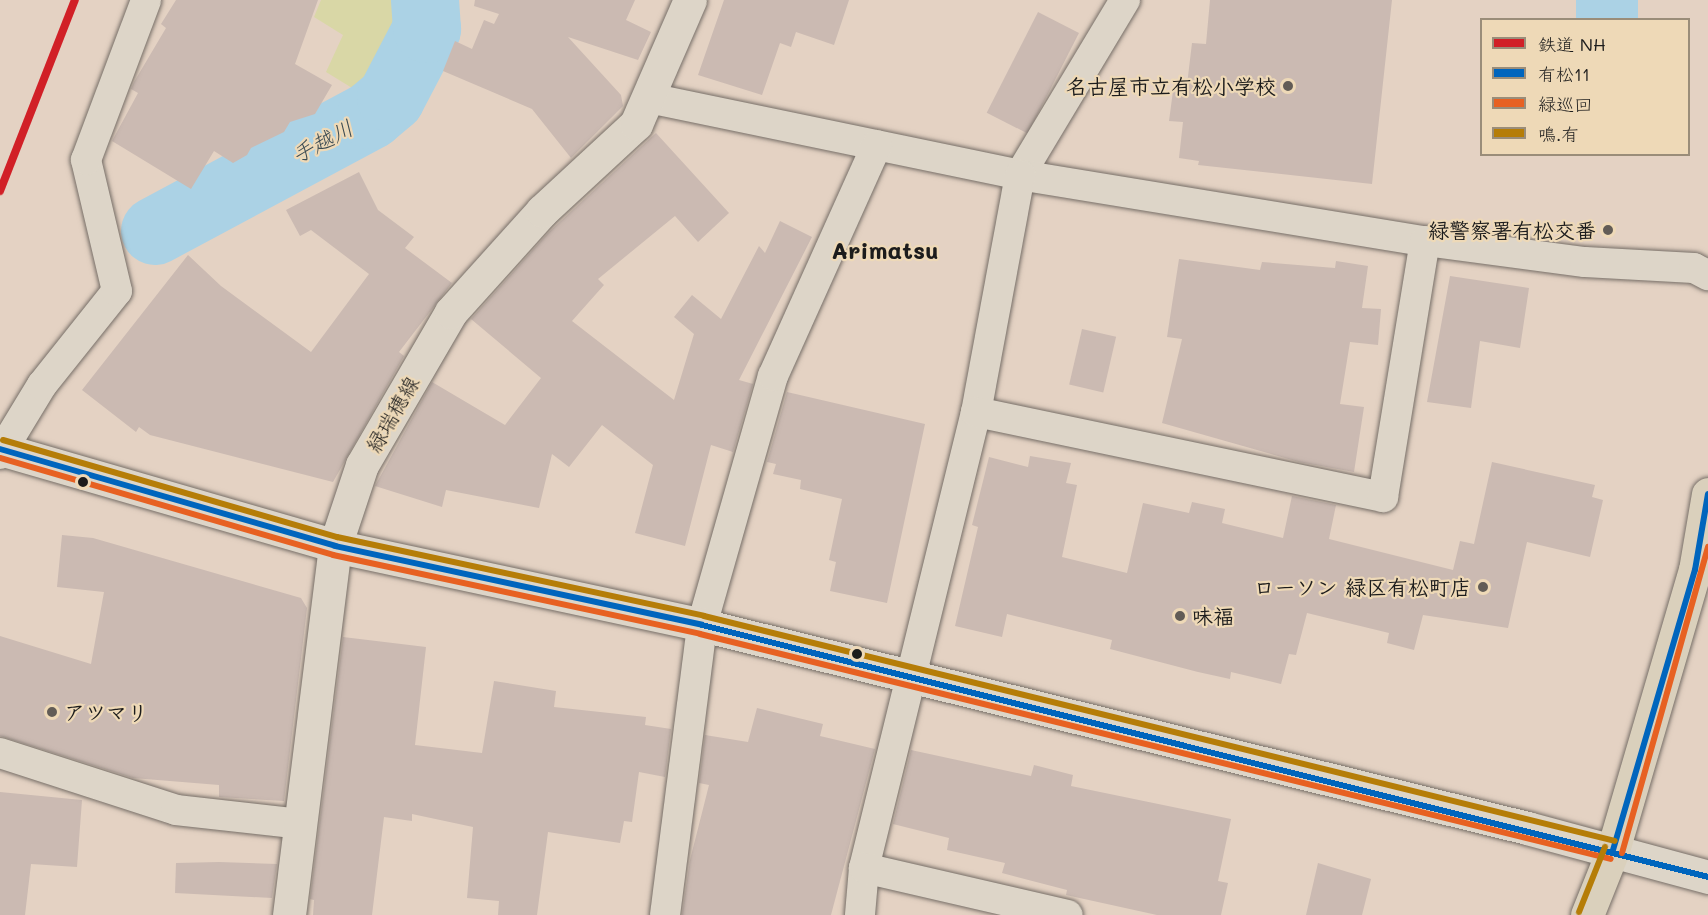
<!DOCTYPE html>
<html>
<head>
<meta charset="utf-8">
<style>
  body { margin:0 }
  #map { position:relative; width:1708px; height:915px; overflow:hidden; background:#e4d2c3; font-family:Mali,"Klee One",sans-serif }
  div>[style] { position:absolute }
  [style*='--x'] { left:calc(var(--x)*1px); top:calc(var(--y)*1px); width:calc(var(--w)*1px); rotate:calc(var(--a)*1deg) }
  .green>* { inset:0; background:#d9d7a6 }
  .water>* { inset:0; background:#abd2e5; transform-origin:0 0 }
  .river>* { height:68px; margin:-34px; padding:0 34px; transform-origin:34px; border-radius:34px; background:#abd2e5 }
  .building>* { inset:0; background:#cbbab2; transform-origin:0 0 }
  .roads { filter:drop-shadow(0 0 2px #766e67) drop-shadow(0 0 2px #766e67) }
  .street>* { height:30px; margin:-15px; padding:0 15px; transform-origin:15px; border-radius:15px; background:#ddd5c8 }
  .secondary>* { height:33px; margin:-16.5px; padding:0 16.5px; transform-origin:16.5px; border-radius:16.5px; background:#ddd5c8 }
  .highway>* { height:33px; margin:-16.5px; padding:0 16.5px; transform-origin:16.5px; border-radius:16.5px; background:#dad0bc }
  .bus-1>* { height:6px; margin:-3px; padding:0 3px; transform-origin:3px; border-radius:3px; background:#0065bd }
  .bus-2>* { height:6px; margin:-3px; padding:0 3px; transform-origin:3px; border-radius:3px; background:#e76122 }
  .bus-3>* { height:6px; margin:-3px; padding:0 3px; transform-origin:3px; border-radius:3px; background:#b57d08 }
  .rail-1>* { height:8px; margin:-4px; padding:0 4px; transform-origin:4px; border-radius:4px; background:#d12027 }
  .dots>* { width:16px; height:16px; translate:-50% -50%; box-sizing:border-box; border:3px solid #eed9b7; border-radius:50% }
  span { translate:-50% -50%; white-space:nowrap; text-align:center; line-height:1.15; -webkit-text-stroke:4.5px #eed9b7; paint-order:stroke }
  .poi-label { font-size:21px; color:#1c1c1c; font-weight:700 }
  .right { translate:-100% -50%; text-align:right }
  .left { translate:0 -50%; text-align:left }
  .street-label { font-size:21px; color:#1c1c1c }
  .water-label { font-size:22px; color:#3a4a52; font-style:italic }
  .quarter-label { font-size:24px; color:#1c1c1c; font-weight:700 }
  .legend { position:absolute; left:1480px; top:18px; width:210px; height:138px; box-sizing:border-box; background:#eed9b7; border:2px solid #9a8d79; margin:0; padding:8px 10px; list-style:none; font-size:18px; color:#1c1c1c }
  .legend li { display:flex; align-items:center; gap:12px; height:30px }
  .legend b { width:30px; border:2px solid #9a8d79 }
</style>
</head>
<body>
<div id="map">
  <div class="green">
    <i style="clip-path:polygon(321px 0,415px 0,419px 29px,408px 58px,375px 102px,326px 72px,343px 35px,314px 17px)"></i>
  </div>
  <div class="water">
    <i style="left:1576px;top:0;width:62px;height:19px"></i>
  </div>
  <div class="river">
    <i style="--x:155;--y:231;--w:245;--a:-28.2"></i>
    <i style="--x:371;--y:115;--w:26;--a:-40"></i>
    <i style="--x:391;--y:98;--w:78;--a:-62.4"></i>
    <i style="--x:427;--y:29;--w:29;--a:-94"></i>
  </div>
  <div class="building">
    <i style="clip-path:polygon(176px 0,318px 0,295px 64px,332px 85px,315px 114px,290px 122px,284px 132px,251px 148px,247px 155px,233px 163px,214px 151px,191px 189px,112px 141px,138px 93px,131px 89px,134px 82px,166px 28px,161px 24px)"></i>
    <i style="clip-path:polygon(475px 0,635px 0,626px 20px,651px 32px,638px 60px,568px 37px,621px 95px,623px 106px,571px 158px,532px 109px,443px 71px,455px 41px,472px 49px,484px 20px,494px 24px,499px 14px,474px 6px)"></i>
    <i style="clip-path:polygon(724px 0,849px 0,834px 45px,796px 32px,791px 47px,780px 43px,762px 95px,698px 75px)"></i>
    <i style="clip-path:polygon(1210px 0,1392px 0,1372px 184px,1198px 165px,1199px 161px,1179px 158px,1183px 122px,1169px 121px,1173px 91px,1186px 93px,1192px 43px,1206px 44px)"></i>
    <i style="left:1038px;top:12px;width:46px;height:113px;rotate:27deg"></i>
    <i style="clip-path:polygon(656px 133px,729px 213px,698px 242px,675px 216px,598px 279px,604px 285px,572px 321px,674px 400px,694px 334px,674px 317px,692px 295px,721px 319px,759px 246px,765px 253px,780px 221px,812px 237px,739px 380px,753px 384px,733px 452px,711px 445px,685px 546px,635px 533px,653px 465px,602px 425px,569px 467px,552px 454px,539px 508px,446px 490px,442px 507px,375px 486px,432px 382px,505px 425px,541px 378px,471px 319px,548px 233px)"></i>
    <i style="clip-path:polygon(359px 172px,378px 210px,414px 237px,405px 248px,452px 283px,399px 352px,404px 356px,333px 482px,150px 435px,139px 427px,136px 432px,82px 390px,188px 255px,221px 286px,311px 352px,369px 274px,311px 230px,300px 236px,286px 210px)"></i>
    <i style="clip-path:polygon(1179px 259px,1260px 270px,1262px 262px,1335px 268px,1336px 261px,1368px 266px,1362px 308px,1381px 309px,1378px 345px,1350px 342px,1340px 404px,1364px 407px,1354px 472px,1299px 462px,1162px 423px,1182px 339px,1167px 337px)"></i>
    <i style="clip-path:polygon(1450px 276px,1529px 288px,1520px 348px,1480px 341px,1471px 408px,1427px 402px)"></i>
    <i style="left:1082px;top:329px;width:35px;height:57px;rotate:13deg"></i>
    <i style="clip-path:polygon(787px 392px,925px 424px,887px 603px,830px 591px,836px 562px,829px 560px,842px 499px,800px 489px,801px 480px,773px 474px,776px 464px,767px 462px)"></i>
    <i style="clip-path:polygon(1030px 456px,1071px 463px,1066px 483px,1077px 485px,1062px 557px,1127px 573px,1143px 503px,1189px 513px,1192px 502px,1225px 509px,1222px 523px,1283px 538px,1292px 496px,1336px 505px,1329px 539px,1453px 570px,1460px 541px,1474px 544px,1492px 462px,1595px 485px,1592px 497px,1603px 500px,1590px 557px,1527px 542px,1508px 628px,1423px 615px,1414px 650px,1387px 643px,1389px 633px,1307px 613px,1296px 655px,1289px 654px,1281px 684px,1231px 672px,1230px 679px,1198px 672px,1110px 649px,1112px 640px,1007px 614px,1002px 637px,955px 626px,978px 527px,972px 525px,989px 457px,1028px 467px)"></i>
    <i style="clip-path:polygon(62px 535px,93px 538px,301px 598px,307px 608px,284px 801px,219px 797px,219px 785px,133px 778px,0 736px,0 636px,91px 664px,104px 592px,57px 587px)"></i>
    <i style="clip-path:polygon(343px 637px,426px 647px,415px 745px,482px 753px,494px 681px,556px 691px,554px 707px,646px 717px,645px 725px,671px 729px,665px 777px,639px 772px,632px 822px,624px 821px,620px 843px,548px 832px,537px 915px,498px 915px,499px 901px,467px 898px,473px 827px,412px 814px,412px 821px,384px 817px,372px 915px,313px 915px,314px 900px,310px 899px)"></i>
    <i style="clip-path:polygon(757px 708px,823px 724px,820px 736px,875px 749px,831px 915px,682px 915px,690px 860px,709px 785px,699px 783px,705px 735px,748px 742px)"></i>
    <i style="clip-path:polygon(911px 750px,1031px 776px,1034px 765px,1073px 775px,1071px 786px,1231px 819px,1218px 881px,1228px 883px,1221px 915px,1157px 915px,1066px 895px,1067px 890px,1002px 873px,1005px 863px,947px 850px,949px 838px,893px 824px)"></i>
    <i style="clip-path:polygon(0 792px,82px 800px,77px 867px,31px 864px,25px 915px,0 915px)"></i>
    <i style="clip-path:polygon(219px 862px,277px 864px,272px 898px,175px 893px,176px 863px)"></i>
    <i style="clip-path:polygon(1318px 863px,1371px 879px,1362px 915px,1306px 915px)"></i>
  </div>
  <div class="roads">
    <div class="street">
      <i style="--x:1125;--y:0;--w:204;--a:121"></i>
      <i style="--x:1020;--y:175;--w:410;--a:9.3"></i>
      <i style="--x:1425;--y:241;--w:161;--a:7.5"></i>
      <i style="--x:1585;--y:262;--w:109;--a:3.2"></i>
      <i style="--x:1694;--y:268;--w:16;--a:27"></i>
      <i style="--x:649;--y:98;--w:379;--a:11.7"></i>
      <i style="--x:1020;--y:175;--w:241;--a:100.5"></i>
      <i style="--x:976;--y:412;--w:470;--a:103.8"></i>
      <i style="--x:864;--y:868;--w:47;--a:94.9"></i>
      <i style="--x:976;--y:412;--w:416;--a:11.8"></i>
      <i style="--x:1383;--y:497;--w:259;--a:-80.7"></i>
      <i style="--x:0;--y:454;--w:81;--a:-58.7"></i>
      <i style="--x:42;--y:385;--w:120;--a:-51.4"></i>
      <i style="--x:117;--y:291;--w:135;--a:-103.3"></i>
      <i style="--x:86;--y:160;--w:171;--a:-69.4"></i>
      <i style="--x:0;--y:753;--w:185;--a:17.9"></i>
      <i style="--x:176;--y:810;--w:125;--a:6.4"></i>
      <i style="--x:864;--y:868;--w:209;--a:13"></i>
      <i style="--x:665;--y:915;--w:292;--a:-82.7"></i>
      <i style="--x:702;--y:625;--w:259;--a:-74.1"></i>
      <i style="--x:773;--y:376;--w:253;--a:-65.8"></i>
    </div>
    <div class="secondary">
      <i style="--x:0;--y:449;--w:349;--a:16.1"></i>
      <i style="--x:335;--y:546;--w:375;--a:12.1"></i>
      <i style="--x:702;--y:625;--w:850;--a:13.82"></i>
      <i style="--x:1527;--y:828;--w:188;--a:15.1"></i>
      <i style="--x:289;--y:915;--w:372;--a:-82.9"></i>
      <i style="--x:335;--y:546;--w:85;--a:-71.6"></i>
      <i style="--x:362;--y:465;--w:177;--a:-59.8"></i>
      <i style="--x:451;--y:312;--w:136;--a:-48"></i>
      <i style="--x:542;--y:211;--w:128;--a:-42.8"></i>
      <i style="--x:636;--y:124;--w:135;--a:-66.5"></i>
    </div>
    <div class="highway">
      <i style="--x:1587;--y:915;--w:70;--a:-68.2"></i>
      <i style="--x:1613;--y:850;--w:292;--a:-73.7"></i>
      <i style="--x:1695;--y:570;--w:77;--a:-80.3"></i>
    </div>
  </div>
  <div class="bus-1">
    <i style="--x:0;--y:449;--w:349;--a:16.1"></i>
    <i style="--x:335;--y:546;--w:375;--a:12.1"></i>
    <i style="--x:702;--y:625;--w:1037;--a:14.06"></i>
    <i style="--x:1613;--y:850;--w:292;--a:-73.7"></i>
    <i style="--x:1695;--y:570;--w:77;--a:-80.3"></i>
  </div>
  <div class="bus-2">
    <i style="--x:0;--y:458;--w:347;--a:16.2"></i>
    <i style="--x:333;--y:555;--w:375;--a:12.1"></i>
    <i style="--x:700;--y:634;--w:938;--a:13.87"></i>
    <i style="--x:1622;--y:853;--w:318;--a:-74.3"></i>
  </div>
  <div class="bus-3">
    <i style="--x:3;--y:440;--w:348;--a:16.2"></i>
    <i style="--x:337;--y:537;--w:375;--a:12.1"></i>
    <i style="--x:704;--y:616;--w:938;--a:13.87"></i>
    <i style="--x:1579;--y:912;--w:70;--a:-68.2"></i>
  </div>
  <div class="rail-1">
    <i style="--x:0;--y:191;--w:205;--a:-68.6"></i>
  </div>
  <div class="dots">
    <i style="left:1288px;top:86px;background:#625c56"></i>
    <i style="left:1608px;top:230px;background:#625c56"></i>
    <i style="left:83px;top:482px;background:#1c1c1c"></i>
    <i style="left:1483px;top:587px;background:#625c56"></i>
    <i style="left:1180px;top:616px;background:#625c56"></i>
    <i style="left:857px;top:654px;background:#1c1c1c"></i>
    <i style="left:52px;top:712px;background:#625c56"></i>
  </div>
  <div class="poi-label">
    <span class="right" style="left:1276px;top:86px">名古屋市立有松小学校</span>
    <span class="right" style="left:1596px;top:230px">緑警察署有松交番</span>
    <span class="right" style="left:1471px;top:587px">ローソン 緑区有松町店</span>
    <span class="left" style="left:1192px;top:616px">味福</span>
    <span class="left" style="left:64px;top:712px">アツマリ</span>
  </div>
  <div class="street-label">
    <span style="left:392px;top:414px;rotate:-60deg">緑瑞穂線</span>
  </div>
  <div class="water-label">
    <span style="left:322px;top:141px;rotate:-28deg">手越川</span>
  </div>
  <div class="quarter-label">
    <span style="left:885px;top:250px">Arimatsu</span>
  </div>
  <ul class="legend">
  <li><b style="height:8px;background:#d12027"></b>鉄道 NH</li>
  <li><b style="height:8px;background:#0065bd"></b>有松11</li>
  <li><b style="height:8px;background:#e76122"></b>緑巡回</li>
  <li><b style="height:8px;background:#b57d08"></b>鳴.有</li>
  </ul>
</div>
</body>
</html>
